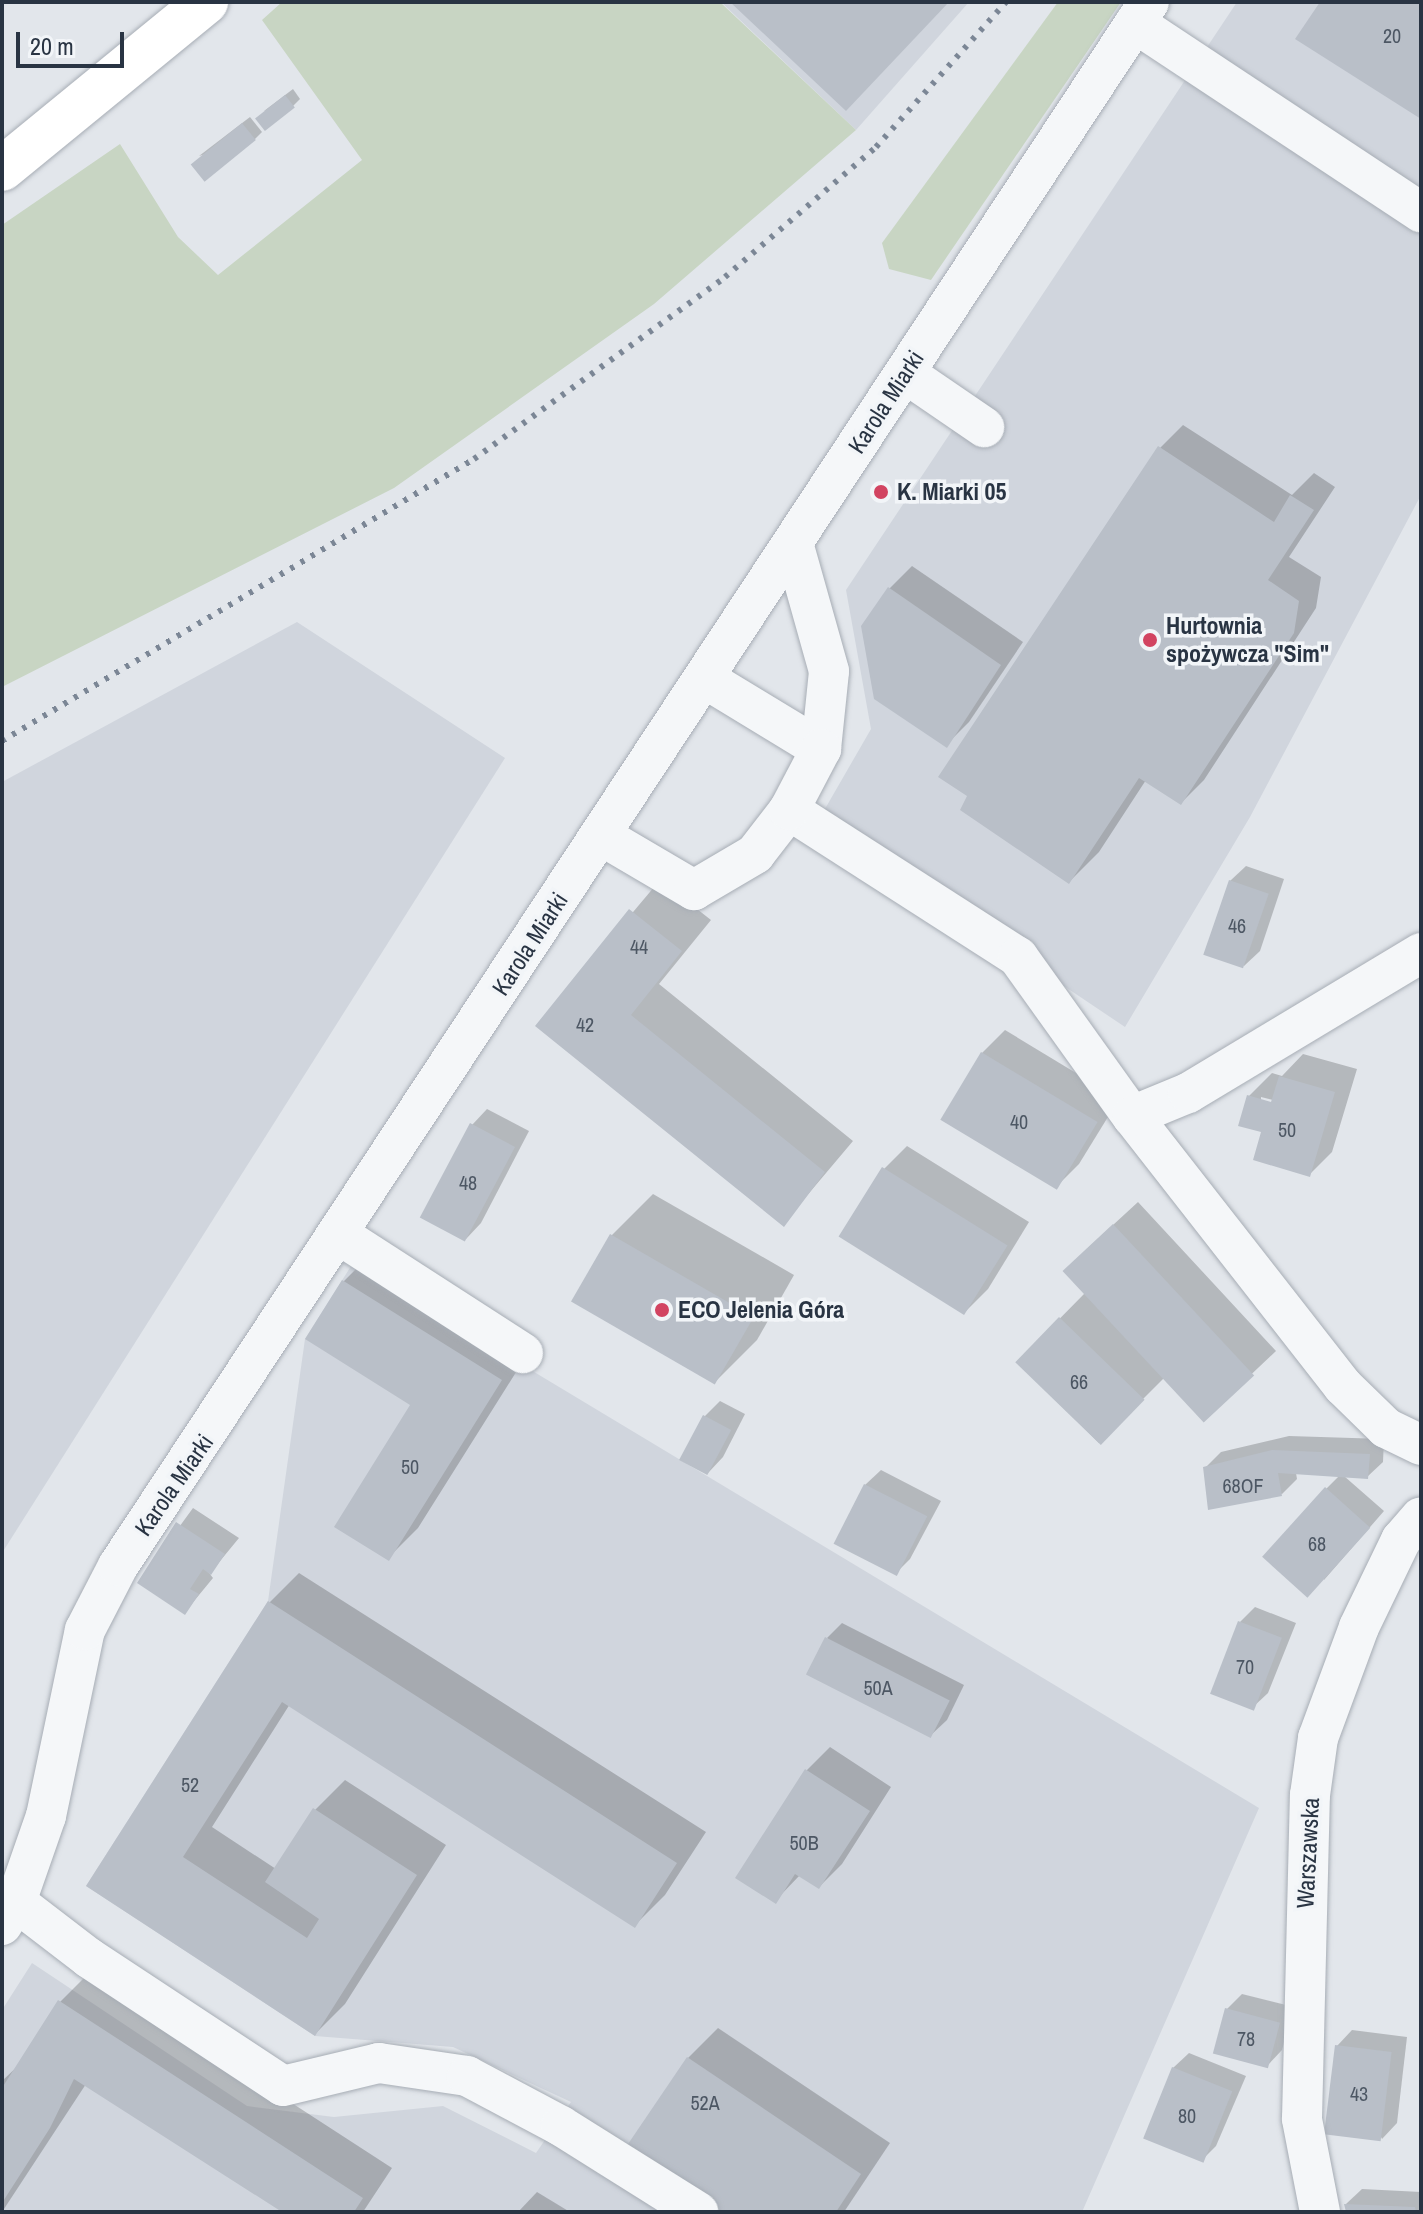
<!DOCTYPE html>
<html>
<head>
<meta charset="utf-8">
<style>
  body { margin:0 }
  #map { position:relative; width:1423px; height:2214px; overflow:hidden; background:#e2e6eb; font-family:"Archivo Narrow",sans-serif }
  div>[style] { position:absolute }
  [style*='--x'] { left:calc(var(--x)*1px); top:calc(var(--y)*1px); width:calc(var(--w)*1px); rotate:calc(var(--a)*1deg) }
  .built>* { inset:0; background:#d0d5dd }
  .green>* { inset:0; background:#c8d5c3 }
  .shadow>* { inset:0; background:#0003 }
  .building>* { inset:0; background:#b9bfc8; transform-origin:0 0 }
  .roads { filter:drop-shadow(0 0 2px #a7adb5) drop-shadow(0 0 2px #a7adb5) }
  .minor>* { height:40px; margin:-20px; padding:0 20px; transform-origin:20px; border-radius:20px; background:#f5f7f9 }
  .major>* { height:44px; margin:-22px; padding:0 22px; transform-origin:22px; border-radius:22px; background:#fff }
  .rail>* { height:6px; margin-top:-3px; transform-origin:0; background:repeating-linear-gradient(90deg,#7b8695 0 4px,transparent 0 12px) }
  .dots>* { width:22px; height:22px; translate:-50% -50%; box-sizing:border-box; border:4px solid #f2f5f8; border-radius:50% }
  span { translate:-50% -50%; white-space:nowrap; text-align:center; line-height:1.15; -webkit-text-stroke:7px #f2f5f8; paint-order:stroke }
  .number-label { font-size:20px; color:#4d5764 }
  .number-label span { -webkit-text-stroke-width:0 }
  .street-label { font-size:24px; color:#293443 }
  .poi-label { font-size:24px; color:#293443; font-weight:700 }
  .left { translate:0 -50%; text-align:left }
  .frame { position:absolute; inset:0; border:4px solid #293443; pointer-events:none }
  .scale { position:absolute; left:16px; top:32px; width:108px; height:36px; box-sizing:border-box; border:4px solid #293443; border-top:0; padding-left:10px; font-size:24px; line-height:28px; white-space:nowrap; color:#293443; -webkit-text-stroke:6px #f2f5f8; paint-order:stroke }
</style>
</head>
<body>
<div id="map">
  <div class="built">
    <i style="clip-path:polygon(721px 2px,969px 2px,856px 130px)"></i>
    <i style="clip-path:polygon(1237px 2px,1421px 2px,1421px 495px,1250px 817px,1125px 1027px,818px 821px,871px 729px,846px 590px)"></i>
    <i style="clip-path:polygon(297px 622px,505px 758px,2px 1553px,2px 782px)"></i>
    <i style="clip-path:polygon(353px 1263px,1259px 1808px,1082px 2212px,2px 2212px,2px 2010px,32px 1963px,247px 2106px,334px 2117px,443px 2106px,536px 2153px,571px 2102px,453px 2047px,315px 2036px,86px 1886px,268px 1601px,305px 1339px)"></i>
  </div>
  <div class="green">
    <i style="clip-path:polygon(282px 2px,720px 2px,856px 130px,654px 304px,394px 488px,2px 687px,2px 225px,120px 144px,178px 237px,218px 275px,362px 160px,262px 20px)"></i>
    <i style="clip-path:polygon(1058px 2px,1121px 2px,931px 280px,889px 269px,882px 243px)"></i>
  </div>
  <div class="shadow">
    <i style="clip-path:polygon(293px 89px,300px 99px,293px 106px,264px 111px)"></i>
    <i style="clip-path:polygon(250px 117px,262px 132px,255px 139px,199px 156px)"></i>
    <i style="clip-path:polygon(1183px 425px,1292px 495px,1314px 473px,1335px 487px,1289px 557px,1321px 577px,1316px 608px,1204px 780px,1181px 803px,1146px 780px,1099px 852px,1069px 882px,1160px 448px)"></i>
    <i style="clip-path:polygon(912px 566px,1023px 642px,969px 722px,946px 745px,889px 589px)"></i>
    <i style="clip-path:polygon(1246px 866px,1284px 879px,1260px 951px,1244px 966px,1230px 881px)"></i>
    <i style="clip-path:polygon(660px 880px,711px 920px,659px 984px,853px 1141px,783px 1224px,538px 1025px)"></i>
    <i style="clip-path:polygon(1005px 1030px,1119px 1099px,1079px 1164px,1056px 1187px,943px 1118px,982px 1053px)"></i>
    <i style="clip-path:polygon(evenodd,1303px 1054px,1357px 1069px,1332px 1152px,1309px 1175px,1264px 1131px,1249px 1096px,1272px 1073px,1282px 1076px,1303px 1054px,1261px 1097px,1281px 1102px,1280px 1106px,1261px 1101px,1261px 1097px)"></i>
    <i style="clip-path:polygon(487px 1109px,529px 1131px,481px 1223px,466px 1239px,472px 1125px)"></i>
    <i style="clip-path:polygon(907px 1146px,1029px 1222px,988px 1289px,965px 1312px,884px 1169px)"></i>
    <i style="clip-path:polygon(653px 1194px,794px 1275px,757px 1340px,715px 1382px,611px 1236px)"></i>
    <i style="clip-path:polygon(1138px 1202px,1276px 1351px,1203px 1420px,1164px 1378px,1099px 1443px,1017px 1362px,1084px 1294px,1088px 1248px)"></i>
    <i style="clip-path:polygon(373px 1252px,530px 1350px,418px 1528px,388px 1558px,413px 1404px,343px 1282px)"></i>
    <i style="clip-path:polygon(720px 1401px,745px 1414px,723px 1457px,708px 1473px,704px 1417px)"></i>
    <i style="clip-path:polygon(1289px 1436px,1384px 1439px,1383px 1462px,1367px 1477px,1344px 1476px,1384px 1511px,1324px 1580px,1326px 1489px,1339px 1476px,1296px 1473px,1297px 1479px,1282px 1494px,1205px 1468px,1221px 1452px)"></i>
    <i style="clip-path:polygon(881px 1470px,941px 1501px,910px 1559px,895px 1574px,865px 1485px)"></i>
    <i style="clip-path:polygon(193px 1508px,239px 1538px,211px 1572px,206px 1569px,213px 1578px,185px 1612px,139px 1582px)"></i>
    <i style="clip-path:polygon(299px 1573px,706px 1832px,665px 1895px,635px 1925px,290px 1704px,212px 1827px,276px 1869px,315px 1810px,345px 1780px,446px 1845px,345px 2004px,315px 2034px,89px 1885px,269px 1603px)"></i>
    <i style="clip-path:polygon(1255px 1607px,1296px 1623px,1268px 1693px,1252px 1708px,1240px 1622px)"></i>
    <i style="clip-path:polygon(842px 1623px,964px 1685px,947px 1720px,931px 1735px,827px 1638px)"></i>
    <i style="clip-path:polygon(830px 1747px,891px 1787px,842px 1864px,819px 1887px,800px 1875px,775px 1901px,807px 1770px)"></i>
    <i style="clip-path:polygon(90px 1972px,392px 2168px,363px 2212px,286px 2212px,86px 2084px,2px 2212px,2px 2081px,21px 2063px,60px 2002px)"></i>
    <i style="clip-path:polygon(1242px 1994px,1294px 2007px,1282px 2050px,1267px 2066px,1227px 2009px)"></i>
    <i style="clip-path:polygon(718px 2028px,890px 2143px,844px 2212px,726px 2212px,688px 2058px)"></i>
    <i style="clip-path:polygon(1352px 2030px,1407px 2037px,1397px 2123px,1382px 2139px,1337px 2046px)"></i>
    <i style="clip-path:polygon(1189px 2053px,1246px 2076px,1216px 2146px,1201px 2161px,1173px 2068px)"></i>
    <i style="clip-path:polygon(1362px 2189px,1421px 2192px,1421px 2212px,1348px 2212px,1346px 2204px)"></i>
    <i style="clip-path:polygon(537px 2192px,570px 2212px,518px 2212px)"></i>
  </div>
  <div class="building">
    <i style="clip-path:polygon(730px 2px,949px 2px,846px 111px)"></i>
    <i style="clip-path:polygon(1320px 2px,1421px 2px,1421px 119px,1295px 39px)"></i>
    <i style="left:285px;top:95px;width:16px;height:38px;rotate:52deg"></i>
    <i style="left:242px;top:123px;width:22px;height:66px;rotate:51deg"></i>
    <i style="clip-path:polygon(1158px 446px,1274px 522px,1290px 495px,1314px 510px,1268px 580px,1299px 601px,1294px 633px,1181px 805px,1139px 778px,1069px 884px,960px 810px,967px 796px,938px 777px)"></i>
    <i style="clip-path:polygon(888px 587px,1001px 665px,947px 748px,874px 699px,861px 626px)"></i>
    <i style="left:1229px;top:880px;width:42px;height:79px;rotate:19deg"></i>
    <i style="clip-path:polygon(629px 909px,682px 951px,631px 1015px,825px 1172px,784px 1227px,535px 1026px)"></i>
    <i style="left:981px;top:1052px;width:136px;height:79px;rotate:31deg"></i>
    <i style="clip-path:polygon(1279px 1076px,1335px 1092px,1310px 1177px,1253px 1160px,1261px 1132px,1238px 1126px,1247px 1095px,1271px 1102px)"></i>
    <i style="left:470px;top:1123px;width:51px;height:107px;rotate:28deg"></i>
    <i style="left:882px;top:1167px;width:148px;height:82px;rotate:32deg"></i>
    <i style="left:1113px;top:1224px;width:207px;height:69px;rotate:47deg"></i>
    <i style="left:610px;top:1234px;width:166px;height:78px;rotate:30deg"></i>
    <i style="clip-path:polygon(342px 1280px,502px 1380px,389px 1561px,334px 1527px,410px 1405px,305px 1339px)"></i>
    <i style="left:1059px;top:1317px;width:119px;height:63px;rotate:44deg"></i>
    <i style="left:703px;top:1415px;width:32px;height:51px;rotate:28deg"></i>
    <i style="clip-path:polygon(1272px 1450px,1370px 1454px,1368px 1479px,1278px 1473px,1282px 1496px,1208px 1510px,1203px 1467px)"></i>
    <i style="left:864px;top:1484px;width:71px;height:67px;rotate:27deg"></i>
    <i style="left:1325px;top:1487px;width:61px;height:94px;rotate:42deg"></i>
    <i style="clip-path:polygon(176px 1522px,225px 1554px,211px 1575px,203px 1569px,190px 1589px,199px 1594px,185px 1615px,137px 1583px)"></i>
    <i style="clip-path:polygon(268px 1601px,677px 1863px,635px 1928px,282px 1702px,183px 1857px,307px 1938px,319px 1919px,265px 1882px,313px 1808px,417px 1875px,315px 2036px,86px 1886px)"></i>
    <i style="left:1238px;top:1621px;width:47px;height:78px;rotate:21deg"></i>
    <i style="left:825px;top:1637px;width:140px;height:42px;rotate:27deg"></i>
    <i style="clip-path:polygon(805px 1769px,870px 1811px,819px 1889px,795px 1874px,776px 1904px,735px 1878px)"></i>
    <i style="clip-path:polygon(58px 2000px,363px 2198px,354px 2212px,282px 2212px,74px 2079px,50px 2128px,2px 2203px,2px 2088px)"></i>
    <i style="left:1225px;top:2008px;width:57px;height:47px;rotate:15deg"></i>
    <i style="left:1335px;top:2045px;width:57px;height:90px;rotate:7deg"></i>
    <i style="clip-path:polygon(687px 2057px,861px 2174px,836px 2212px,722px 2212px,626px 2147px)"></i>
    <i style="left:1172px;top:2067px;width:65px;height:77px;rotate:22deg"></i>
    <i style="clip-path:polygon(1344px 2204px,1415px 2207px,1416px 2212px,1346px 2212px)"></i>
  </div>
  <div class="roads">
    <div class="minor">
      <i style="--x:1135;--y:23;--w:343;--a:33.5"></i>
      <i style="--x:905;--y:373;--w:96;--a:34.4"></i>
      <i style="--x:704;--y:678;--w:137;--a:31.3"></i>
      <i style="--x:821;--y:749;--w:78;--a:-84.1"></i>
      <i style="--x:829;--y:671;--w:133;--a:-105.7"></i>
      <i style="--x:789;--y:810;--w:272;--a:32.7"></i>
      <i style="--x:1018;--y:957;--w:196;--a:54.4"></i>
      <i style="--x:1132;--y:1116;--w:343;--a:52"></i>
      <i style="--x:1343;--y:1386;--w:60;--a:44.3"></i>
      <i style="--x:1386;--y:1428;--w:39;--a:26"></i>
      <i style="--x:602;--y:836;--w:107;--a:30.4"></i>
      <i style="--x:694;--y:890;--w:71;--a:-30.5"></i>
      <i style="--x:755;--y:854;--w:56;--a:-52.3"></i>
      <i style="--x:789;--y:810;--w:69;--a:-62.3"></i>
      <i style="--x:1132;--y:1116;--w:61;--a:-22.3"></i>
      <i style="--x:1188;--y:1093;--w:272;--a:-31"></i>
      <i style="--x:338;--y:1234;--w:220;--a:32.8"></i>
      <i style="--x:16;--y:1902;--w:92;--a:37.5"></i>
      <i style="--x:89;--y:1958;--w:232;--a:33.4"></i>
      <i style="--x:283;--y:2086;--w:99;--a:-13.5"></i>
      <i style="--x:379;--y:2063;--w:89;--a:8.4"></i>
      <i style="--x:467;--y:2076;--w:106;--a:28"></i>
      <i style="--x:561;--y:2126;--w:162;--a:32.1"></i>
      <i style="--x:2;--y:1925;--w:27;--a:-59"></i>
      <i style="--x:16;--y:1902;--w:91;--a:-70.8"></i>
      <i style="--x:46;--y:1816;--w:190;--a:-78.2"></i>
      <i style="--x:85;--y:1630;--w:72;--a:-62.7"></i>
      <i style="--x:118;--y:1566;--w:1873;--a:-56.61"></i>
      <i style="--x:1320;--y:2212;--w:95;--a:-101"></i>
      <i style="--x:1302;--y:2119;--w:324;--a:-88.6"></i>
      <i style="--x:1310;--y:1795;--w:58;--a:-82"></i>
      <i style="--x:1318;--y:1738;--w:118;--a:-69.7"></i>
      <i style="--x:1359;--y:1627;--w:97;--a:-64.2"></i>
      <i style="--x:1401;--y:1540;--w:30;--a:-49"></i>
    </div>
    <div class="major">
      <i style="--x:2;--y:169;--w:264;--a:-39.3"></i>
    </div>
  </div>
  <div class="rail">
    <i style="--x:2;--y:741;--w:550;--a:-30.86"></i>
    <i style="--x:474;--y:459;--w:310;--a:-35.9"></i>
    <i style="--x:725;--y:277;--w:199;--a:-40.7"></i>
    <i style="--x:876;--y:147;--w:195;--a:-48.1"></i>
  </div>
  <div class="dots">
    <i style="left:881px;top:492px;background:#d24461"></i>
    <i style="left:1150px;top:640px;background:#d24461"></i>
    <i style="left:662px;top:1310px;background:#d24461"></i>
  </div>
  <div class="number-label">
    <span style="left:1392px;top:35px">20</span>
    <span style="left:1237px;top:925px">46</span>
    <span style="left:639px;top:946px">44</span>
    <span style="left:585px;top:1024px">42</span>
    <span style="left:1019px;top:1121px">40</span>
    <span style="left:1287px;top:1129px">50</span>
    <span style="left:468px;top:1182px">48</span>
    <span style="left:1079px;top:1381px">66</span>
    <span style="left:410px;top:1466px">50</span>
    <span style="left:1243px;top:1485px">68OF</span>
    <span style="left:1317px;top:1543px">68</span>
    <span style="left:1245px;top:1666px">70</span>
    <span style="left:878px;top:1687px">50A</span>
    <span style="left:190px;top:1784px">52</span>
    <span style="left:804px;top:1842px">50B</span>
    <span style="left:1246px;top:2038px">78</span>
    <span style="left:1359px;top:2093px">43</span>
    <span style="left:705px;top:2102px">52A</span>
    <span style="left:1187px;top:2115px">80</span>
  </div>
  <div class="street-label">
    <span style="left:886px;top:402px;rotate:-57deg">Karola Miarki</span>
    <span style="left:530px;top:944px;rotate:-57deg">Karola Miarki</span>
    <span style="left:174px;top:1485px;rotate:-55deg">Karola Miarki</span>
    <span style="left:1308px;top:1853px;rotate:-87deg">Warszawska</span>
  </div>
  <div class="poi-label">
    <span class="left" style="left:897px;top:492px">K. Miarki 05</span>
    <span class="left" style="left:1166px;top:640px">Hurtownia<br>spożywcza "Sim"</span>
    <span class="left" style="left:678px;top:1310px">ECO Jelenia Góra</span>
  </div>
  <div class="frame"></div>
  <div class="scale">20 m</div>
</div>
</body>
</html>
